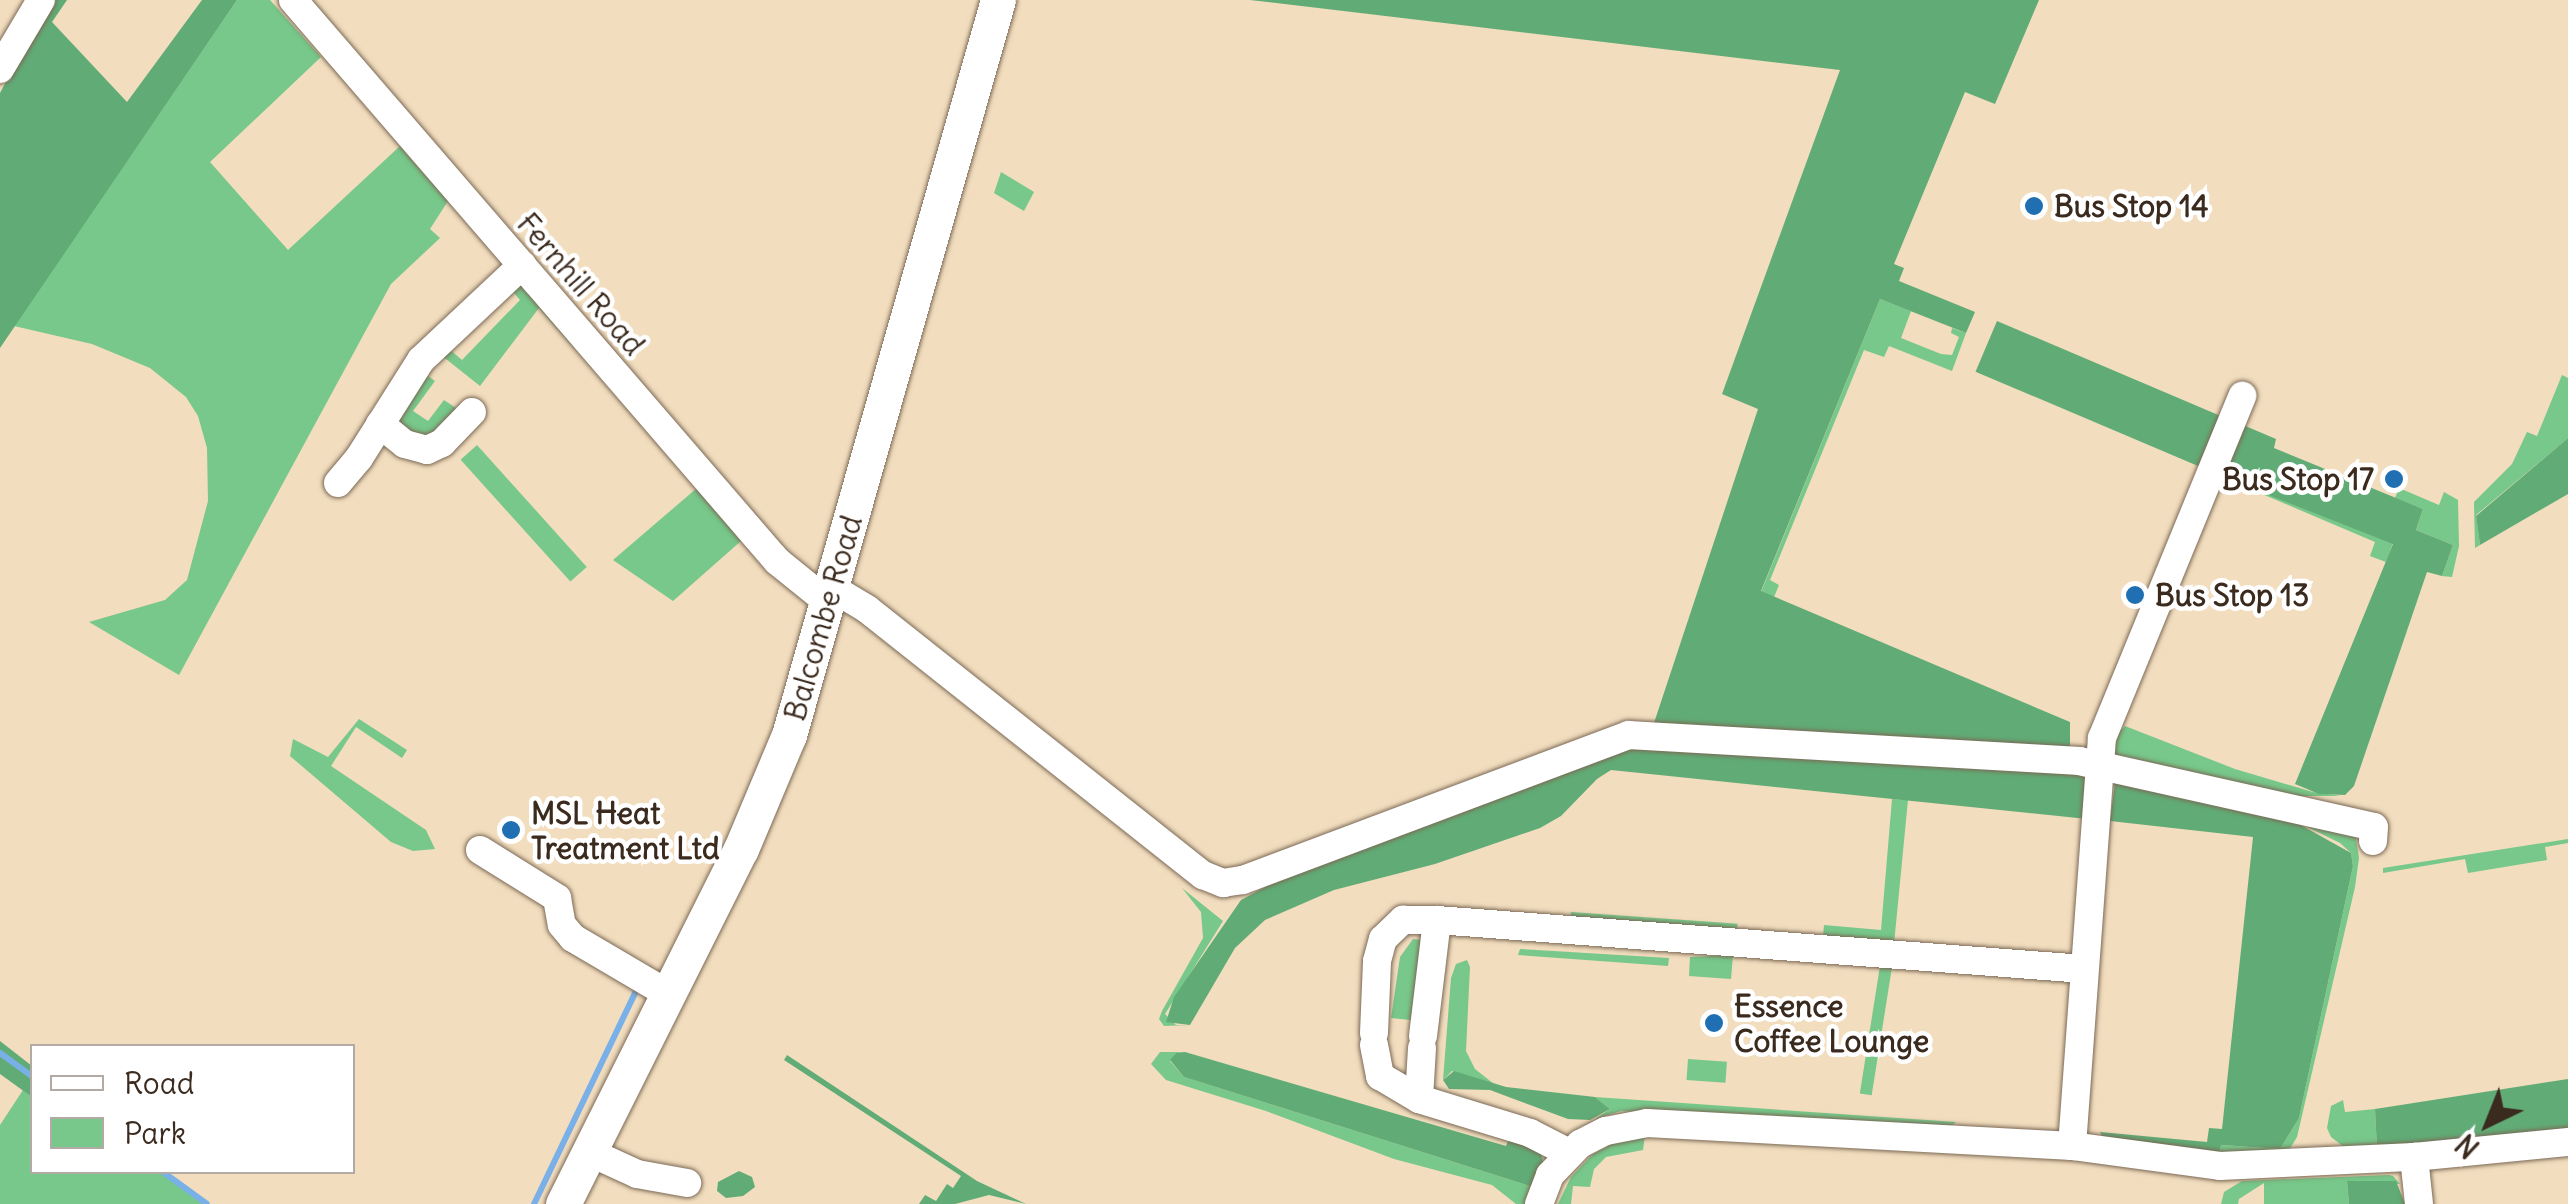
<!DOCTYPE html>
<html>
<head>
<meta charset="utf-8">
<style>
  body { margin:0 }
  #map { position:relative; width:2568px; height:1204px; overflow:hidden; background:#f2ddbe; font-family:Delius,sans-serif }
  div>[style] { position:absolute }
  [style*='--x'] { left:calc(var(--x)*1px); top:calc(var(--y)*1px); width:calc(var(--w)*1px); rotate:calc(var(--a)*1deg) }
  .green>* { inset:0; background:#77c88a; transform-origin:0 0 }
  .forest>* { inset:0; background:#61ac76; transform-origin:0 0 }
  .stream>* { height:6px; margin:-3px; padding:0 3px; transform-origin:3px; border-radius:3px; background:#79b0e8 }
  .roads { filter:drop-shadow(0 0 2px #7b6956) drop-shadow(0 0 2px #7b6956) }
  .minor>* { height:28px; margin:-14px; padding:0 14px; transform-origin:14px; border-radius:14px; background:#fff }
  .major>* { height:35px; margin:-17.5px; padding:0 17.5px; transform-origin:17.5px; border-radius:17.5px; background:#fff }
  .dots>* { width:28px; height:28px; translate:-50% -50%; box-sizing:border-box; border:5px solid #fff; border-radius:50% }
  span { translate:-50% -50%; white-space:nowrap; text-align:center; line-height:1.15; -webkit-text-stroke:9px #fff; paint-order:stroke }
  .poi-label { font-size:30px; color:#3b2a1e; font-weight:700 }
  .left { translate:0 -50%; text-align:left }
  .right { translate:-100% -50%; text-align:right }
  .street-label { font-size:30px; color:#3b2a1e }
  .legend { position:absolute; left:30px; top:1044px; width:325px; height:130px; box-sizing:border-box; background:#fff; border:2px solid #b1aaa5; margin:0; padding:12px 18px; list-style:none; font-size:30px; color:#3b2a1e }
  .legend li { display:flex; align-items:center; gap:20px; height:50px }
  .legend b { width:50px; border:2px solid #b1aaa5 }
  .north { position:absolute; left:2438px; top:1074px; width:100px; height:100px; -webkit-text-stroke:8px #fff; paint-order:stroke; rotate:223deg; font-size:28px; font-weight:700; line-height:40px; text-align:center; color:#3b2a1e }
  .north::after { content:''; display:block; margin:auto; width:35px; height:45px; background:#3b2a1e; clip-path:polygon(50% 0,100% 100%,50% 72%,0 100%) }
</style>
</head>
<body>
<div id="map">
  <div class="green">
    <i style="clip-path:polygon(237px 0,270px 0,321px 57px,210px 162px,288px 250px,400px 146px,448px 201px,430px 229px,440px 238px,391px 284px,179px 675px,89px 622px,165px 600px,187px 580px,208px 501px,207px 448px,198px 416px,186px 397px,150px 368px,92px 344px,14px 326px)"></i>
    <i style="clip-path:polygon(1001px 172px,1034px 192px,1024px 211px,994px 193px)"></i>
    <i style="clip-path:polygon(516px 280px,577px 342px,574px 348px,539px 308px,480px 386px,441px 355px,448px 348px,462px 360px,520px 300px,509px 287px)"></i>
    <i style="clip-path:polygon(1880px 299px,1911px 311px,1901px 338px,1941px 354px,1952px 355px,1959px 337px,1951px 333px,1952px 328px,1966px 333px,1952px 371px,1889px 346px,1884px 357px,1864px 350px,1770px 580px,1779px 585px,1774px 597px,1761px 592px)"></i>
    <i style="clip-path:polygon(424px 373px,435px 381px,413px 411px,428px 421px,444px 400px,456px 408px,434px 439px,403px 435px,395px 413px)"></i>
    <i style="clip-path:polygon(2562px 375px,2568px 378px,2568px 438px,2476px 515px,2480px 545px,2475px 548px,2474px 502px,2512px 464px,2527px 432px,2537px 436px)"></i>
    <i style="left:477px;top:445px;width:164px;height:22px;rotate:48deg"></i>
    <i style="clip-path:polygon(2220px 476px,2393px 543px,2386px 562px,2370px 556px,2375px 542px)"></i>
    <i style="clip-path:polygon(697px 488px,741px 541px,673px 601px,613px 560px)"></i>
    <i style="clip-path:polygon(2399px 488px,2439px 505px,2444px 492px,2458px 500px,2459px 546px,2452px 577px,2442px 576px,2453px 545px,2416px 530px,2423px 509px,2395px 498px)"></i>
    <i style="clip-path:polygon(359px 719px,407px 750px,402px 758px,356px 727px,331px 766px,426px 830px,435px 849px,413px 851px,391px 842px,290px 756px,293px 739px,328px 757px)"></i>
    <i style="clip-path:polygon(2125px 726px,2235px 769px,2313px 792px,2341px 796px,2294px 796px,2115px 756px,2114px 738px)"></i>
    <i style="clip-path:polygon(1892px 799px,1908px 800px,1894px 944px,1823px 937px,1824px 925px,1881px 930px)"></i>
    <i style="clip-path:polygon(2281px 814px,2355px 833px,2359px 858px,2355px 887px,2297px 1137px,2289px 1150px,2219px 1156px,2221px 1145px,2280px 1149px,2299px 1118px,2353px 866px,2351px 853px,2340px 843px)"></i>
    <i style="clip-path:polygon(2568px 839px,2568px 843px,2545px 847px,2547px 860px,2468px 873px,2465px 859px,2383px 873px,2383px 868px)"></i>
    <i style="clip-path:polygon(1182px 888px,1223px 921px,1165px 1014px,1176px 1025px,1190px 1025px,1164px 1026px,1159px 1019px,1162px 1011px,1203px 938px,1201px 912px)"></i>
    <i style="left:1571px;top:912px;width:167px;height:7px;rotate:4deg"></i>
    <i style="clip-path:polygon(1413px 939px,1422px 940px,1420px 1021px,1391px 1018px,1400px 957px)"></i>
    <i style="clip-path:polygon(1520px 949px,1669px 958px,1668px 966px,1518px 955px)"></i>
    <i style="clip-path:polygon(1733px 955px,1731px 979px,1689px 976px,1690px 957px)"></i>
    <i style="clip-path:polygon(1467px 960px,1470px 967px,1466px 1051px,1475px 1069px,1494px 1084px,1452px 1071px,1443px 1080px,1451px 978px,1456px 964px)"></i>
    <i style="left:1880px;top:966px;width:12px;height:129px;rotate:9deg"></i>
    <i style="clip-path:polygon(1160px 1052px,1185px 1052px,1176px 1053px,1170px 1061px,1184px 1077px,1533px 1187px,1532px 1204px,1516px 1204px,1492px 1185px,1394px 1159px,1266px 1111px,1166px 1080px,1151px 1064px)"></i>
    <i style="left:1688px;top:1059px;width:39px;height:21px;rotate:4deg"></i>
    <i style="clip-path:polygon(23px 1090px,32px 1097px,32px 1172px,163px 1172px,207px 1204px,0 1204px,0 1125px)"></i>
    <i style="clip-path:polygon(1595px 1097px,1956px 1122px,1944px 1132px,1621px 1111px,1595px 1119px,1610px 1109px)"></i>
    <i style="clip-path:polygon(2343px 1100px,2345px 1112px,2375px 1109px,2377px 1149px,2348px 1150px,2331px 1137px,2327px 1128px,2331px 1106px)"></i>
    <i style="clip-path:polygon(1645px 1135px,1643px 1150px,1606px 1157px,1594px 1169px,1590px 1187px,1573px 1186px,1571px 1204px,1558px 1204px,1571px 1177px,1593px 1154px,1618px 1141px)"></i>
    <i style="clip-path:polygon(2389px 1175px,2393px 1176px,2400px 1184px,2347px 1181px,2349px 1204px,2264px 1204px,2264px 1183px,2239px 1199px,2238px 1204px,2221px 1204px,2224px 1192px,2242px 1181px)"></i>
  </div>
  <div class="forest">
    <i style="clip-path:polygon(49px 0,67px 0,52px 22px,127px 102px,202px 0,237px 0,0 348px,0 93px)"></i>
    <i style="clip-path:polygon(1250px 0,2039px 0,1995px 104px,1965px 92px,1894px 264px,1904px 268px,1899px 281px,1975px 312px,1966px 333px,1880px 299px,1761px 591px,2070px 722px,2070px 747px,2089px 752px,2087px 819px,1611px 770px,1597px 779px,1561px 816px,1540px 828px,1435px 864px,1334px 890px,1265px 920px,1235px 948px,1190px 1025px,1166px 1022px,1174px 997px,1241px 900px,1282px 878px,1653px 726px,1758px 409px,1722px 394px,1840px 70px)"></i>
    <i style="left:1997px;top:321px;width:243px;height:55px;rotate:23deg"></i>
    <i style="clip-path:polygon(2243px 425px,2276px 439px,2274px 448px,2423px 509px,2416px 530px,2453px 545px,2442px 576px,2427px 572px,2354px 786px,2345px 795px,2319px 794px,2295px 784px,2393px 544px,2220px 476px)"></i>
    <i style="clip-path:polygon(2568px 438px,2568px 494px,2480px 545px,2476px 516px)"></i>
    <i style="clip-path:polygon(2116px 775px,2281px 814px,2351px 853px,2353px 866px,2299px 1118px,2280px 1149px,2221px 1145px,2219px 1156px,2104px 1140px,2100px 1132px,2207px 1142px,2209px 1128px,2222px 1129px,2253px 837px,2110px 821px)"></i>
    <i style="clip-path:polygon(0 1041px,32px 1066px,32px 1097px,0 1074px)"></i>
    <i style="clip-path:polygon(1185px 1052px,1506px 1146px,1510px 1136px,1541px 1153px,1543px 1162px,1533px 1187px,1184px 1077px,1170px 1060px,1176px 1053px)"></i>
    <i style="clip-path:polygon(787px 1055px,977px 1181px,1026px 1204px,989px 1195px,955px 1204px,919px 1204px,925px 1195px,936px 1201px,947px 1184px,953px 1188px,961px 1176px,784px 1060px)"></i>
    <i style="clip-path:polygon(1454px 1071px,1506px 1087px,1595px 1097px,1610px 1109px,1590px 1120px,1568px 1119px,1490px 1090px,1449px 1089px,1443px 1080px)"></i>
    <i style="clip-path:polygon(2568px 1079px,2568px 1133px,2377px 1149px,2375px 1109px)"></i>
    <i style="clip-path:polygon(739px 1171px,752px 1177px,755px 1187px,743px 1196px,726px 1198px,717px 1191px,718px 1182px)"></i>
    <i style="clip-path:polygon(2347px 1181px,2396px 1181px,2405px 1204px,2349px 1204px)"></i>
  </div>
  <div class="stream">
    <i style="--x:0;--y:1053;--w:39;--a:36"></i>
    <i style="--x:163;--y:1172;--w:54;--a:36"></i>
    <i style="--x:534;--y:1204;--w:238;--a:-64.4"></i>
  </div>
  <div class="roads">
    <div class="minor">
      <i style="--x:293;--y:0;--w:741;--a:49.21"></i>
      <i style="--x:777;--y:561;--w:67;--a:38.9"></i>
      <i style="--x:0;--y:69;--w:80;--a:-59.3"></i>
      <i style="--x:380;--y:424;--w:32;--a:39"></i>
      <i style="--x:405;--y:444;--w:23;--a:15"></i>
      <i style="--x:427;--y:450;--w:17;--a:-25"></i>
      <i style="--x:442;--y:443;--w:43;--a:-45.9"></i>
      <i style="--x:338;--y:483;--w:33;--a:-50"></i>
      <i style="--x:359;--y:458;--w:116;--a:-57.7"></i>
      <i style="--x:421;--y:360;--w:139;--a:-43.2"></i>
      <i style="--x:832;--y:588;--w:41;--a:31"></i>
      <i style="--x:867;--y:609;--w:429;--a:38.4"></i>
      <i style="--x:1203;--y:875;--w:22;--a:22"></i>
      <i style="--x:1223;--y:883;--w:20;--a:-9"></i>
      <i style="--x:1243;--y:880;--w:412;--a:-20.6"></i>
      <i style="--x:1629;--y:735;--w:451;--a:3.3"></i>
      <i style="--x:2079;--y:761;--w:302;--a:12.6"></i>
      <i style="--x:2374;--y:827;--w:14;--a:94"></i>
      <i style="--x:480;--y:850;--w:91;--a:31.9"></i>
      <i style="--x:557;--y:898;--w:27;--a:80"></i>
      <i style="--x:562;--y:925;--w:17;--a:50"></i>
      <i style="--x:573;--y:938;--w:110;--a:30.5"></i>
      <i style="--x:1374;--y:1033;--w:72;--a:-87.6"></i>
      <i style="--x:1377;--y:961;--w:23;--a:-75"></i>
      <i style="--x:1383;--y:939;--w:28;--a:-44"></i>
      <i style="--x:1403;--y:920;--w:34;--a:0"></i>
      <i style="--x:1423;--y:1036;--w:117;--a:-83.1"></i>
      <i style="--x:1437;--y:920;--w:649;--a:4.33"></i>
      <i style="--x:1374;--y:1045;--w:32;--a:79"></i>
      <i style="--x:1380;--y:1076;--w:45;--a:30.5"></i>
      <i style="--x:1422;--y:1048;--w:51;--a:93.4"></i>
      <i style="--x:1419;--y:1099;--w:116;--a:17"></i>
      <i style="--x:1530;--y:1133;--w:44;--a:27.1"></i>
      <i style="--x:2072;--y:1146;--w:409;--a:-85.8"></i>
      <i style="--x:2102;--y:738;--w:370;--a:-67.7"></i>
      <i style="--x:589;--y:1152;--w:53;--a:24.6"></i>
      <i style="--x:637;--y:1174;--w:51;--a:10.2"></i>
      <i style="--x:2414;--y:1157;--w:47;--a:83.9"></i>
      <i style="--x:1539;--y:1204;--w:31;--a:-69"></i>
      <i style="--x:1550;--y:1175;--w:43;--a:-45.9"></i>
      <i style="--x:1580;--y:1144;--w:29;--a:-27"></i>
      <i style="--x:1606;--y:1131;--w:42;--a:-11"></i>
      <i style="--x:1647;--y:1123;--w:426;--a:3.1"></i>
      <i style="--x:2072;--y:1146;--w:149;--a:7.7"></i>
      <i style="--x:2220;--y:1166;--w:194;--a:-2.7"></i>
      <i style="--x:2414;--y:1157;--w:155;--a:-5.6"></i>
    </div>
    <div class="major">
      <i style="--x:563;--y:1204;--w:397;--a:-63.4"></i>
      <i style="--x:741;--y:849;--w:124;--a:-67.2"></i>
      <i style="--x:789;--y:735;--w:764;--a:-74.13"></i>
    </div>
  </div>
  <div class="dots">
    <i style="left:2034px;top:206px;background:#1f6fb2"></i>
    <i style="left:2394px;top:479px;background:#1f6fb2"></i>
    <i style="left:2135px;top:595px;background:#1f6fb2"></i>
    <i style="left:511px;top:830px;background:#1f6fb2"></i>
    <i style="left:1714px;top:1023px;background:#1f6fb2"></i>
  </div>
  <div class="poi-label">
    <span class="left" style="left:2054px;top:206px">Bus Stop 14</span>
    <span class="right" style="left:2374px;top:479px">Bus Stop 17</span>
    <span class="left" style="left:2155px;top:595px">Bus Stop 13</span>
    <span class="left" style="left:531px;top:830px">MSL Heat<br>Treatment Ltd</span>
    <span class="left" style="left:1734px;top:1023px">Essence<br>Coffee Lounge</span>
  </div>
  <div class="street-label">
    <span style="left:581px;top:284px;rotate:49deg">Fernhill Road</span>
    <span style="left:823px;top:618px;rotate:-74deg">Balcombe Road</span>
  </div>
  <ul class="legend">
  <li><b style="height:12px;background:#fff"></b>Road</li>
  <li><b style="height:28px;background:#77c88a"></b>Park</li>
  </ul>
  <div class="north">N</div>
</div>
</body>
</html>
